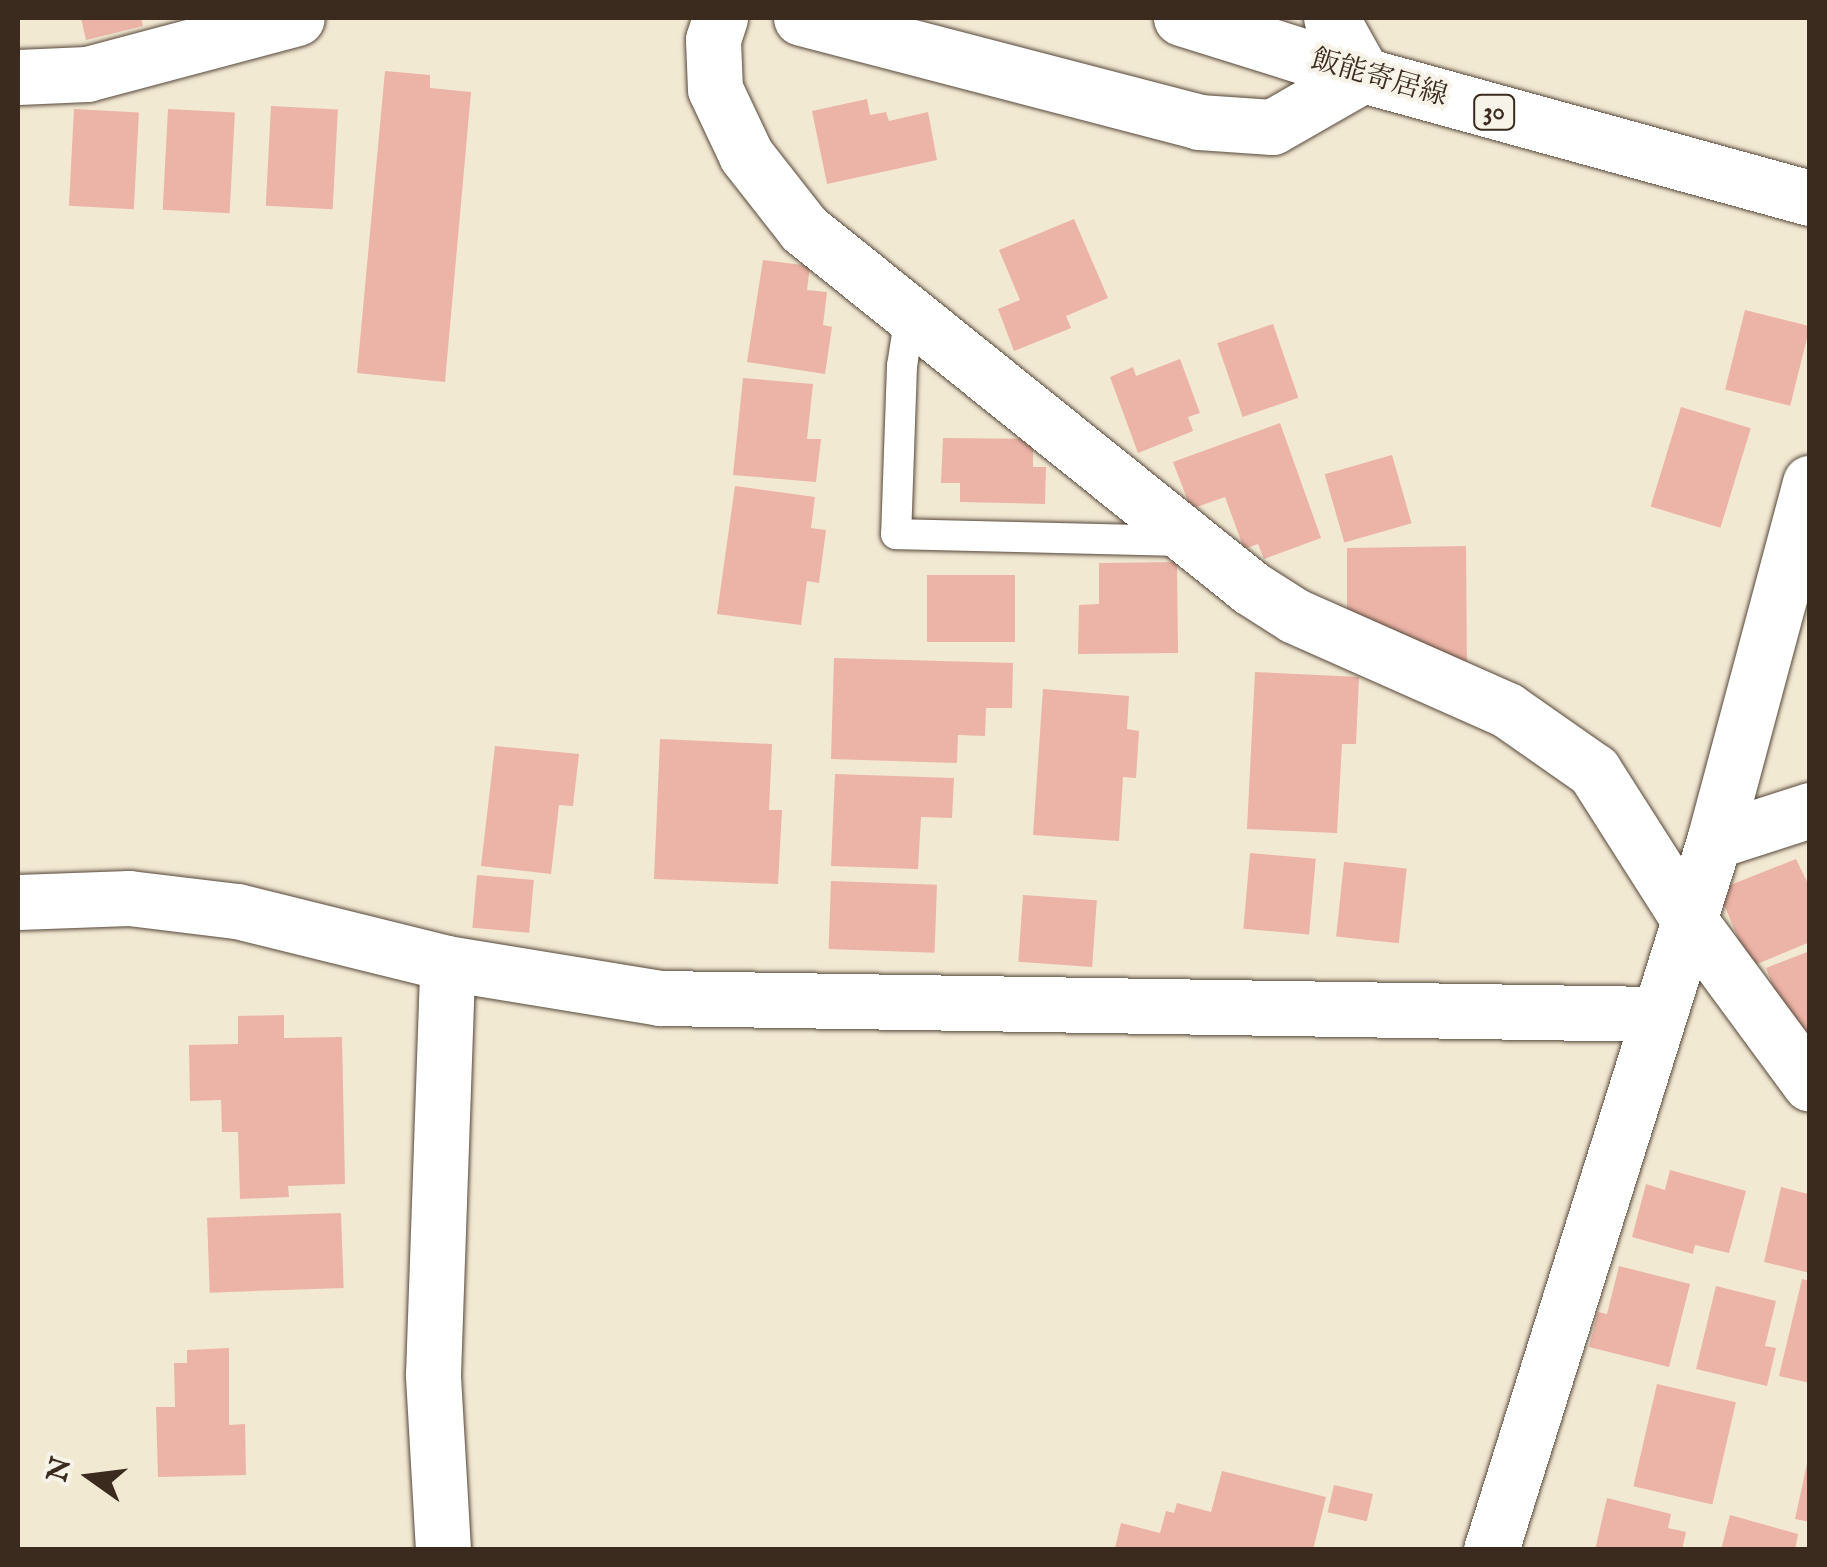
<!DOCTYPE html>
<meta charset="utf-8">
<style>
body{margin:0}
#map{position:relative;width:1827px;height:1567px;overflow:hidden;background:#f2e9d3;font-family:"IM FELL English","Noto Serif JP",serif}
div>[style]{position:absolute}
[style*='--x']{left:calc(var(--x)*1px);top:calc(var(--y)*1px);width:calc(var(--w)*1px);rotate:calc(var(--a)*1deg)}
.building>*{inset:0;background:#ecb3a7;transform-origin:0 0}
.roads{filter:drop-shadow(0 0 2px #564739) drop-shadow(0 0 2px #564739)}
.lane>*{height:30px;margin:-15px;padding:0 15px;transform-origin:15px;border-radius:15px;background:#fff}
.street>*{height:55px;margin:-27.5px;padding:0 27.5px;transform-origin:27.5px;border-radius:27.5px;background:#fff}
.secondary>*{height:55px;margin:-27.5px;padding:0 27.5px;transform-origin:27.5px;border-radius:27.5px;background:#fff}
.primary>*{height:55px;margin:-27.5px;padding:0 27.5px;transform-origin:27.5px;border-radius:27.5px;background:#fff}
span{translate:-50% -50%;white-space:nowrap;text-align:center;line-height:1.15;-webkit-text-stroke:8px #f7f3e8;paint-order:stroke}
.shield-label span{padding:2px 8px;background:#f7f3e8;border:2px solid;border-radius:8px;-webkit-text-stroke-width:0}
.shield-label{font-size:25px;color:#3b2a1e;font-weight:700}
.street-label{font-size:28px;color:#3b2a1e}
.frame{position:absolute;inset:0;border:20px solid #3b2a1e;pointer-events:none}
.north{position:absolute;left:40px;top:1427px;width:100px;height:100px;-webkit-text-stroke:8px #f7f3e8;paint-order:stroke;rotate:284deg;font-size:28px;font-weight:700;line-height:40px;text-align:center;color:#3b2a1e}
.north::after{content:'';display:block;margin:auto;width:35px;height:45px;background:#3b2a1e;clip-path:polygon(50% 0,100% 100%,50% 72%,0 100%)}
</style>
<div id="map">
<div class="building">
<i style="clip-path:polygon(81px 18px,141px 18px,143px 26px,86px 40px)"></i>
<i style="clip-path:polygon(385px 71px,430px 75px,430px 88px,471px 92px,445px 382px,357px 373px)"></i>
<i style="clip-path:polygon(867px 99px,870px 115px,886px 112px,889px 121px,928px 112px,937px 160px,827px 184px,812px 111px)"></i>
<i style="left:271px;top:106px;width:67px;height:100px;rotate:3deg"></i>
<i style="left:74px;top:109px;width:65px;height:97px;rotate:3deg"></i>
<i style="left:168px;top:109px;width:67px;height:101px;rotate:3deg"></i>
<i style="clip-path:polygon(1074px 219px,1108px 298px,1066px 316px,1071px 328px,1014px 351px,998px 309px,1020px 300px,999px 250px)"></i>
<i style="clip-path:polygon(763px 260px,810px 266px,807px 290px,827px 292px,823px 325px,832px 327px,825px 374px,747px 362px)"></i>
<i style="left:1745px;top:310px;width:67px;height:82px;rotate:14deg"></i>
<i style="left:1273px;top:324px;width:78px;height:59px;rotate:71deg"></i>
<i style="clip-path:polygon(1180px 359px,1200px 413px,1188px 417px,1193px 431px,1138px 453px,1110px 377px,1133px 367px,1136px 376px)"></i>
<i style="clip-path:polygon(743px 378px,813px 384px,807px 439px,821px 439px,816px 482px,733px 475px)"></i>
<i style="left:1681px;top:407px;width:73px;height:104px;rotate:17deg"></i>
<i style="clip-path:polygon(1280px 423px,1321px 538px,1264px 559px,1258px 544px,1244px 549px,1225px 497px,1191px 509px,1173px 462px)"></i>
<i style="clip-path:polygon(943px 438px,1033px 439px,1033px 467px,1046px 467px,1045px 504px,960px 502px,960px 483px,941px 483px)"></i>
<i style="left:1392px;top:455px;width:71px;height:70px;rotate:74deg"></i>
<i style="clip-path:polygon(735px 486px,815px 497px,811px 528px,826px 530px,819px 583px,807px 581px,801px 625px,717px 614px)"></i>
<i style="clip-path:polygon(1466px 546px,1467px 672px,1347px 628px,1347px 548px)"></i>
<i style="clip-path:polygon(1177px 562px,1178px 653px,1078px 654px,1079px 605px,1099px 604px,1099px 563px)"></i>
<i style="left:927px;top:575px;width:88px;height:67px"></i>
<i style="clip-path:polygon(834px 658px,1013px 663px,1012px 708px,986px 708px,985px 736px,958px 735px,957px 763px,831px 759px)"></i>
<i style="clip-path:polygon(1255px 672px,1359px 677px,1356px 744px,1342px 744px,1337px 833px,1247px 829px)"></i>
<i style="clip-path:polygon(1043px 689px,1129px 696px,1127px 729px,1139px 731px,1136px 778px,1123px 777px,1119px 841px,1033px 835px)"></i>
<i style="clip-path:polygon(660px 739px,772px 744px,769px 810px,782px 810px,778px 884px,654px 879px)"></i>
<i style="clip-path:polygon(495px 746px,579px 754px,573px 806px,559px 805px,551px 874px,481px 866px)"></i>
<i style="clip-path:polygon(835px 774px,954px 778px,952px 818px,921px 817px,918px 869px,831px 866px)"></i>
<i style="left:1250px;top:853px;width:66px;height:76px;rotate:5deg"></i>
<i style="clip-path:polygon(1796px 859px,1810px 888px,1810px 942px,1750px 967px,1718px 890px)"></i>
<i style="left:1344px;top:862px;width:63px;height:75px;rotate:6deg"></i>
<i style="left:477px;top:875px;width:57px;height:53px;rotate:5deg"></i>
<i style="left:831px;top:881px;width:106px;height:68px;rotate:2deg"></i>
<i style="left:1023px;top:895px;width:74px;height:67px;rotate:4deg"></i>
<i style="clip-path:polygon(1810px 951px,1810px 1032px,1793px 1039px,1766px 968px)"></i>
<i style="clip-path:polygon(284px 1015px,284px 1038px,342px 1037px,345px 1184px,288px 1186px,289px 1197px,240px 1199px,238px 1132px,222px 1132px,221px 1100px,190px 1101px,189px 1045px,238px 1044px,238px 1016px)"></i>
<i style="clip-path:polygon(1670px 1170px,1746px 1191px,1729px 1253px,1695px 1245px,1693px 1254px,1632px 1237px,1646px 1184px,1665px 1190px)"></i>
<i style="clip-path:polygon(1781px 1187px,1808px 1194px,1810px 1273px,1764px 1262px)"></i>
<i style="left:341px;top:1213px;width:75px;height:134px;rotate:88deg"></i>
<i style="clip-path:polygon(1619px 1266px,1690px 1284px,1669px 1367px,1589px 1347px,1598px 1312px,1607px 1314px)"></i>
<i style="clip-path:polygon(1802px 1279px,1810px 1281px,1810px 1383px,1779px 1376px)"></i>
<i style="clip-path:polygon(1716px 1286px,1776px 1301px,1765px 1346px,1776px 1348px,1767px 1386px,1696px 1369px)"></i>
<i style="clip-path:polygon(229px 1348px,229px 1425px,245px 1424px,246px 1475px,158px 1477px,156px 1407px,175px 1407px,174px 1363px,187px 1363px,187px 1350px)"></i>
<i style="left:1657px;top:1384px;width:81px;height:105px;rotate:13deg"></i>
<i style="clip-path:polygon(1808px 1459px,1810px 1459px,1810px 1522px,1795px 1519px)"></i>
<i style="clip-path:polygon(1222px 1471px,1326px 1497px,1313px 1550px,1115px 1548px,1121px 1523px,1160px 1533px,1166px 1511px,1174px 1513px,1177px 1503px,1211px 1512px)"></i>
<i style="left:1334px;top:1485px;width:40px;height:28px;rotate:13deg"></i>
<i style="clip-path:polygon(1607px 1498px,1671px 1514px,1668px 1528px,1686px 1532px,1682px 1550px,1595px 1550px)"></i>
<i style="clip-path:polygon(1730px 1515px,1798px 1534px,1795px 1550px,1721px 1550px)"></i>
</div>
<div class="roads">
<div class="lane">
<i style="--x:910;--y:315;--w:52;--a:98.9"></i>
<i style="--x:902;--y:366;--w:168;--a:92"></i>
<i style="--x:896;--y:534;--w:292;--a:1.4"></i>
</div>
<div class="street">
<i style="--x:720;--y:18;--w:23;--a:108"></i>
<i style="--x:713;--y:40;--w:49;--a:87.7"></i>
<i style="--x:715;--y:89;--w:73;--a:64.8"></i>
<i style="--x:746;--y:155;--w:94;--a:51.9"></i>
<i style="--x:804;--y:229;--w:573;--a:38.77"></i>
<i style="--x:1251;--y:588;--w:52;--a:32.5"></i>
<i style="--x:1295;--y:616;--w:232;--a:23.9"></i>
<i style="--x:1507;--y:710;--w:106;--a:35"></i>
<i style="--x:1594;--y:771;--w:173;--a:57.5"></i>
<i style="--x:1687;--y:917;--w:207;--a:53.6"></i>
<i style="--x:801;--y:18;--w:411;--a:14.6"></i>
<i style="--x:1199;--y:122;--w:73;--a:3.9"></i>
<i style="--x:1272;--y:127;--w:105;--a:-29.7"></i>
<i style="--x:1363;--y:75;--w:65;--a:-119.3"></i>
<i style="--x:18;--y:77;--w:69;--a:-2.5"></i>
<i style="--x:87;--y:74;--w:217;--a:-14.9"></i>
<i style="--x:1714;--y:841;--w:101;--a:-17.9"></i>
<i style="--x:18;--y:902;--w:111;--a:-2.1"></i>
<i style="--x:129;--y:898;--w:109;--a:6.9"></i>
<i style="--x:237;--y:911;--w:216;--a:13.9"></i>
<i style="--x:447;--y:963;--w:216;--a:9.3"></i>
<i style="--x:660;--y:998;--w:999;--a:0.92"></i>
<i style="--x:443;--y:1550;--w:176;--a:-93.3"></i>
<i style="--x:433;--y:1374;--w:411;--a:-88"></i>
</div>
<div class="secondary">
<i style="--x:1491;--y:1550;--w:743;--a:-72.54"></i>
<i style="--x:1714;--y:841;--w:371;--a:-75"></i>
</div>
<div class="primary">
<i style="--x:1181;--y:18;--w:191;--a:17.4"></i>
<i style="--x:1363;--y:75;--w:464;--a:15.4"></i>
</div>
</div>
<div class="shield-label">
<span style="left:1494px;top:112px">30</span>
</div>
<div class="street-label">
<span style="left:1379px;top:79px;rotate:16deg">飯能寄居線</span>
</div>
<div class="frame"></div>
<div class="north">N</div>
</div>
